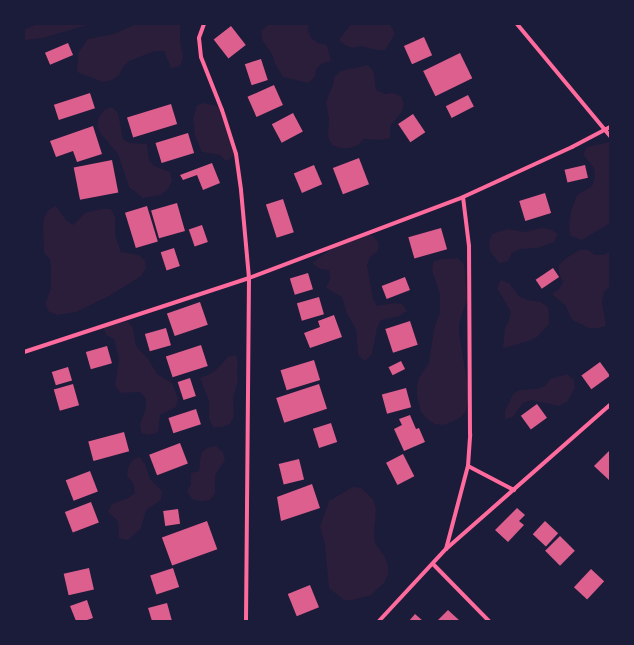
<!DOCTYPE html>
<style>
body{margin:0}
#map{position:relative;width:634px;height:645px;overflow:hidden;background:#1b1b3a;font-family:Cabin,sans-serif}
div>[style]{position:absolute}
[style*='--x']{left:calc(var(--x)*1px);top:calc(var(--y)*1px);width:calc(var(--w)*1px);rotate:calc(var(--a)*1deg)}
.green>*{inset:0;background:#2a1e3b}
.building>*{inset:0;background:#dd5f8e;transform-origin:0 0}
.minor>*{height:4px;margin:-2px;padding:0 2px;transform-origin:2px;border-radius:2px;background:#ff6b9d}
span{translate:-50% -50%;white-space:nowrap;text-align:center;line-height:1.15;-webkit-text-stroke:3.5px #1b1b3a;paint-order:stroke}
.frame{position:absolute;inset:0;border:25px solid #1b1b3a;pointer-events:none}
</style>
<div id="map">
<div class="green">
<i style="clip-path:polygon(37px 24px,90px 24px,43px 38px,25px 40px,24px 30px)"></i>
<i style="clip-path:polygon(137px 24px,180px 24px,180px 40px,183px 58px,180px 66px,171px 68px,164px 51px,155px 51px,129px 61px,123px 67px,119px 75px,112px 80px,103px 82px,77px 72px,78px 53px,88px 39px,113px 34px)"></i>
<i style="clip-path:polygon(269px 24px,309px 24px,308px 30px,311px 38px,318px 43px,327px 45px,331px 61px,323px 63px,316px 69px,315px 77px,308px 83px,283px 77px,274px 62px,272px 54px,262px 40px,261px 31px)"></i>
<i style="clip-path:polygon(351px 24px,390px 24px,395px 34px,385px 50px,377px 50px,361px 46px,353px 48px,345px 45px,339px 40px)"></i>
<i style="clip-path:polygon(368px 65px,374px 72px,376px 90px,384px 94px,392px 93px,401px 96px,404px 104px,401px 113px,390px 126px,390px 138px,382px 140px,364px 139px,358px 145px,349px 148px,340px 148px,332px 145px,328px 137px,329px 119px,326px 102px,333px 85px,334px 77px,341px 71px)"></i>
<i style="clip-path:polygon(204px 103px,221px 107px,227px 114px,235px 147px,234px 156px,226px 161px,220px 155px,202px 152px,195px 136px,193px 119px,197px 105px)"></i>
<i style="clip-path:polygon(112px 107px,118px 113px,123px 139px,129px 143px,147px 144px,149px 160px,154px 166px,170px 172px,172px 181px,168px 189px,161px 195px,143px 198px,129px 187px,118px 154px,101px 134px,97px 126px,99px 117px,104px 110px)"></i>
<i style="clip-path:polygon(610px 142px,610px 223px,582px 240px,571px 236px,569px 228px,571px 211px,577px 195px,592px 186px,595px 177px,594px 168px,583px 154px,587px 147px)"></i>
<i style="clip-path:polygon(56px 206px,66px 220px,73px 225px,85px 213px,102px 209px,111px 209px,115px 217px,115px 235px,121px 252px,138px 255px,145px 260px,146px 268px,141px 276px,109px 296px,76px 312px,58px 315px,49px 312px,45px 304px,51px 288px,51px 269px,50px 259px,44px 253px,43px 226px,44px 218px,48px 210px)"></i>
<i style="clip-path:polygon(541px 228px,550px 229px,558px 234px,554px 242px,538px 248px,520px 249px,512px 253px,508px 261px,499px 263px,490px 251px,489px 242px,492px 234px,508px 229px,525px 232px)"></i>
<i style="clip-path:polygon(365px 234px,373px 236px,378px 242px,378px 251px,370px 257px,367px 265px,373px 299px,377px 306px,394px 303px,402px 304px,407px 311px,399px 316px,381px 320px,377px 328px,372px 354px,365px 361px,358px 355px,356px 329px,347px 314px,342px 297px,326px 288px,330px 279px,329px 270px,320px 269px,312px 263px,348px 237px)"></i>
<i style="clip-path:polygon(579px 250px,588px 250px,595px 255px,603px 255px,610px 252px,610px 286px,604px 292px,602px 301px,606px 326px,598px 328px,589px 328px,572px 320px,565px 305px,552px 294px,559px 289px,563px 282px,559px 274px,559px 265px,565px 259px)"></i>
<i style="clip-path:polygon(458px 258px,464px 264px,467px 299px,459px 324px,459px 333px,469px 393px,466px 411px,460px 418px,444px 425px,435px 424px,427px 419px,421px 412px,417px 395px,417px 386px,419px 378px,429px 363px,434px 329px,440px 312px,440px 294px,432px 271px,433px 262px,441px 259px)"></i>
<i style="clip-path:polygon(501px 280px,509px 283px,519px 296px,527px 300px,541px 302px,548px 307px,549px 315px,549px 324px,537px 337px,529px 341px,503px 348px,505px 328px,509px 320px,511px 312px,497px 288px)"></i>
<i style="clip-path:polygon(120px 321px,128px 322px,133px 328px,136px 346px,148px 359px,157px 374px,172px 383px,178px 399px,176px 407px,160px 415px,158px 432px,149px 435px,141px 433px,140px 424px,146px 408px,146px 399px,140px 392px,121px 393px,115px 386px,119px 359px,114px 339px,106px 335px,103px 327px)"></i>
<i style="clip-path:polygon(236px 355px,238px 363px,237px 372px,238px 381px,233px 398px,234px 416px,230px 424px,222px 427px,213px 427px,209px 419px,209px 401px,200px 378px,208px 375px,215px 371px,228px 357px)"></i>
<i style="clip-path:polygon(567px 374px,574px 380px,575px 388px,567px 402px,558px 406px,532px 400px,523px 403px,513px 417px,505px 419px,505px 411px,513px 394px,520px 390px,537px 389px,545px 386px,550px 379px)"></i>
<i style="clip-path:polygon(216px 446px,223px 452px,225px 460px,215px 475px,215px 493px,210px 500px,201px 501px,192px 499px,187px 491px,191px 484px,191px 473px,199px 471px,201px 453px,207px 448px)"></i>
<i style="clip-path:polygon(140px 457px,145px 464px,150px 479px,162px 491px,161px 500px,146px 510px,141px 528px,135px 534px,128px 540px,119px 538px,118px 521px,108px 512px,112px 504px,128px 498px,135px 493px,133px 483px,127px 476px,128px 468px,132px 460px)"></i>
<i style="clip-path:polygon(353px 487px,361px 488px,373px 499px,376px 508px,374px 534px,375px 543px,385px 557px,388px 566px,388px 575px,384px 583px,371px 595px,353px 600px,344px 600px,329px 588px,325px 544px,320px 527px,329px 501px)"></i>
</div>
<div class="building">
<i style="left:231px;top:26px;width:24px;height:22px;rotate:52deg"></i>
<i style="left:424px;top:37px;width:20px;height:22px;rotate:66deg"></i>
<i style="left:68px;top:43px;width:13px;height:25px;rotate:67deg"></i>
<i style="left:460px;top:53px;width:28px;height:41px;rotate:64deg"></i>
<i style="left:261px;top:59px;width:22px;height:17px;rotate:72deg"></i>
<i style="left:274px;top:85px;width:22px;height:29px;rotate:66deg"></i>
<i style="left:90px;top:93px;width:16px;height:38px;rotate:72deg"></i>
<i style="left:468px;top:95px;width:13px;height:25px;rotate:63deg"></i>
<i style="left:171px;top:104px;width:21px;height:46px;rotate:73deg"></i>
<i style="left:293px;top:113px;width:21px;height:24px;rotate:62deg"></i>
<i style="left:413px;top:114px;width:22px;height:18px;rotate:56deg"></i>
<i style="clip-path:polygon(93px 126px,102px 154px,77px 162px,73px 151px,56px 157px,50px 141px)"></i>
<i style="left:188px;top:133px;width:21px;height:34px;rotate:73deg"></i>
<i style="left:359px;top:158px;width:28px;height:28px;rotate:69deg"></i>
<i style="left:112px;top:160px;width:33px;height:39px;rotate:79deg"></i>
<i style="clip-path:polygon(212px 163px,220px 183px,203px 190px,197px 175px,183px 180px,180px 175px)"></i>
<i style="left:314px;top:165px;width:21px;height:22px;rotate:67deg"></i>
<i style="left:585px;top:165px;width:13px;height:21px;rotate:77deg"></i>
<i style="left:545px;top:193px;width:21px;height:27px;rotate:73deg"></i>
<i style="left:283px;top:199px;width:35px;height:18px;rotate:72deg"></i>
<i style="left:177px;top:203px;width:29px;height:27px;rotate:74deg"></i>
<i style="left:147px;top:206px;width:37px;height:23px;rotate:73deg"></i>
<i style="left:202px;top:225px;width:18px;height:14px;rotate:71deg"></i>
<i style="left:441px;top:228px;width:22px;height:34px;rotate:74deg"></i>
<i style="left:174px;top:248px;width:19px;height:14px;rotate:72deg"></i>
<i style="left:553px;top:268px;width:11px;height:21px;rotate:56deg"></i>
<i style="left:308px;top:273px;width:17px;height:19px;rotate:73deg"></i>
<i style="left:405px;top:277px;width:14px;height:25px;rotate:69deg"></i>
<i style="left:319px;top:297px;width:18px;height:23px;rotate:74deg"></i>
<i style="left:200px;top:302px;width:24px;height:35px;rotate:71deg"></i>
<i style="clip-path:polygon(334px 315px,342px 337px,310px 348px,304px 333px,320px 327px,318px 321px)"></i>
<i style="left:410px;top:321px;width:25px;height:26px;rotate:72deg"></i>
<i style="left:166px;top:328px;width:18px;height:22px;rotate:74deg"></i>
<i style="left:201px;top:345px;width:22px;height:37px;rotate:72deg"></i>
<i style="left:107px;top:346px;width:18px;height:22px;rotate:74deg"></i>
<i style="left:314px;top:360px;width:21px;height:35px;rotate:73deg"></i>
<i style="left:401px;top:361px;width:9px;height:14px;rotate:63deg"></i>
<i style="left:600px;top:362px;width:17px;height:23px;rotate:54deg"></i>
<i style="left:68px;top:367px;width:14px;height:17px;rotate:73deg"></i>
<i style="left:190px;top:378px;width:19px;height:13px;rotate:72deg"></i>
<i style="left:73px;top:384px;width:22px;height:20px;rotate:74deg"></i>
<i style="left:319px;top:384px;width:26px;height:45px;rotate:72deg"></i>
<i style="left:406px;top:388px;width:20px;height:25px;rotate:75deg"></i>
<i style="left:537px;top:404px;width:17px;height:20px;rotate:54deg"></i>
<i style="left:196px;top:409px;width:16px;height:29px;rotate:72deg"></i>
<i style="clip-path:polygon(410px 415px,416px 429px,419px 428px,425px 442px,404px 451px,394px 429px,402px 425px,399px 419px)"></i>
<i style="left:331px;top:423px;width:20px;height:19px;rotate:72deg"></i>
<i style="left:124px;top:432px;width:20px;height:37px;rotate:75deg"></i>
<i style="left:180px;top:443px;width:22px;height:33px;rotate:69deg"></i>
<i style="clip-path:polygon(610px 450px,610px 481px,594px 466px)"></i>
<i style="left:403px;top:454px;width:25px;height:19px;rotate:63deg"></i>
<i style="left:299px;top:459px;width:21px;height:21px;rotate:76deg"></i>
<i style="left:90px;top:471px;width:22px;height:26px;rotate:69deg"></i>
<i style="clip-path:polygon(312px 484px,320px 508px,281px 521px,277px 497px)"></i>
<i style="left:91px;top:502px;width:22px;height:28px;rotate:69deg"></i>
<i style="clip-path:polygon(517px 508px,525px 515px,519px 521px,524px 525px,508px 542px,495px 530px)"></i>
<i style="left:178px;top:509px;width:15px;height:15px;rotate:82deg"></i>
<i style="left:207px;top:521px;width:30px;height:48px;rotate:70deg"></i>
<i style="left:545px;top:521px;width:18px;height:18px;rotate:43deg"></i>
<i style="left:560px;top:536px;width:21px;height:21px;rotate:45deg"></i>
<i style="left:89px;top:568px;width:22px;height:26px;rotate:77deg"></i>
<i style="left:173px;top:568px;width:20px;height:24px;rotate:72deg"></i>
<i style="left:591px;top:569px;width:18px;height:25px;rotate:43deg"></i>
<i style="left:310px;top:585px;width:24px;height:24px;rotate:68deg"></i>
<i style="clip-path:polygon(87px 600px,93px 618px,84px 621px,76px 621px,70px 606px)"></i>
<i style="clip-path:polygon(167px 603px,172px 621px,152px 621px,148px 608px)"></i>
<i style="clip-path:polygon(448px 610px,460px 621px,437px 621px)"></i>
<i style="clip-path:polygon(415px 614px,423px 621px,409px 621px)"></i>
</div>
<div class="minor">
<i style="--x:204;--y:24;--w:15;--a:110"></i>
<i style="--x:199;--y:38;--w:19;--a:84"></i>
<i style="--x:201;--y:57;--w:57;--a:68.4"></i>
<i style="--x:222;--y:110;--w:46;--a:72.3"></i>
<i style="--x:236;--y:154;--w:36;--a:82"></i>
<i style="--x:241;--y:190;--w:88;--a:84.8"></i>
<i style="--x:249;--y:278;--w:343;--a:90.5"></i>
<i style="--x:517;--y:24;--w:146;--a:50.3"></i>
<i style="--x:24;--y:352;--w:237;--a:-18.2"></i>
<i style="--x:249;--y:278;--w:229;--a:-20.7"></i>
<i style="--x:463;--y:197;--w:120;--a:-24.6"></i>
<i style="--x:572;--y:147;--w:43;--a:-27.8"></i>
<i style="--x:468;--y:466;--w:52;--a:27.6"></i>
<i style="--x:446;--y:549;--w:86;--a:-75.2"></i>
<i style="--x:468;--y:466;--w:32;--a:-86"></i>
<i style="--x:470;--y:434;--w:188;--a:-90.3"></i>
<i style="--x:469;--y:246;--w:49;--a:-97"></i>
<i style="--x:433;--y:564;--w:80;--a:45.5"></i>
<i style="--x:379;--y:621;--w:98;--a:-47.1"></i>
<i style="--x:446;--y:549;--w:218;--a:-41.3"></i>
</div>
<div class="frame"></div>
</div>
